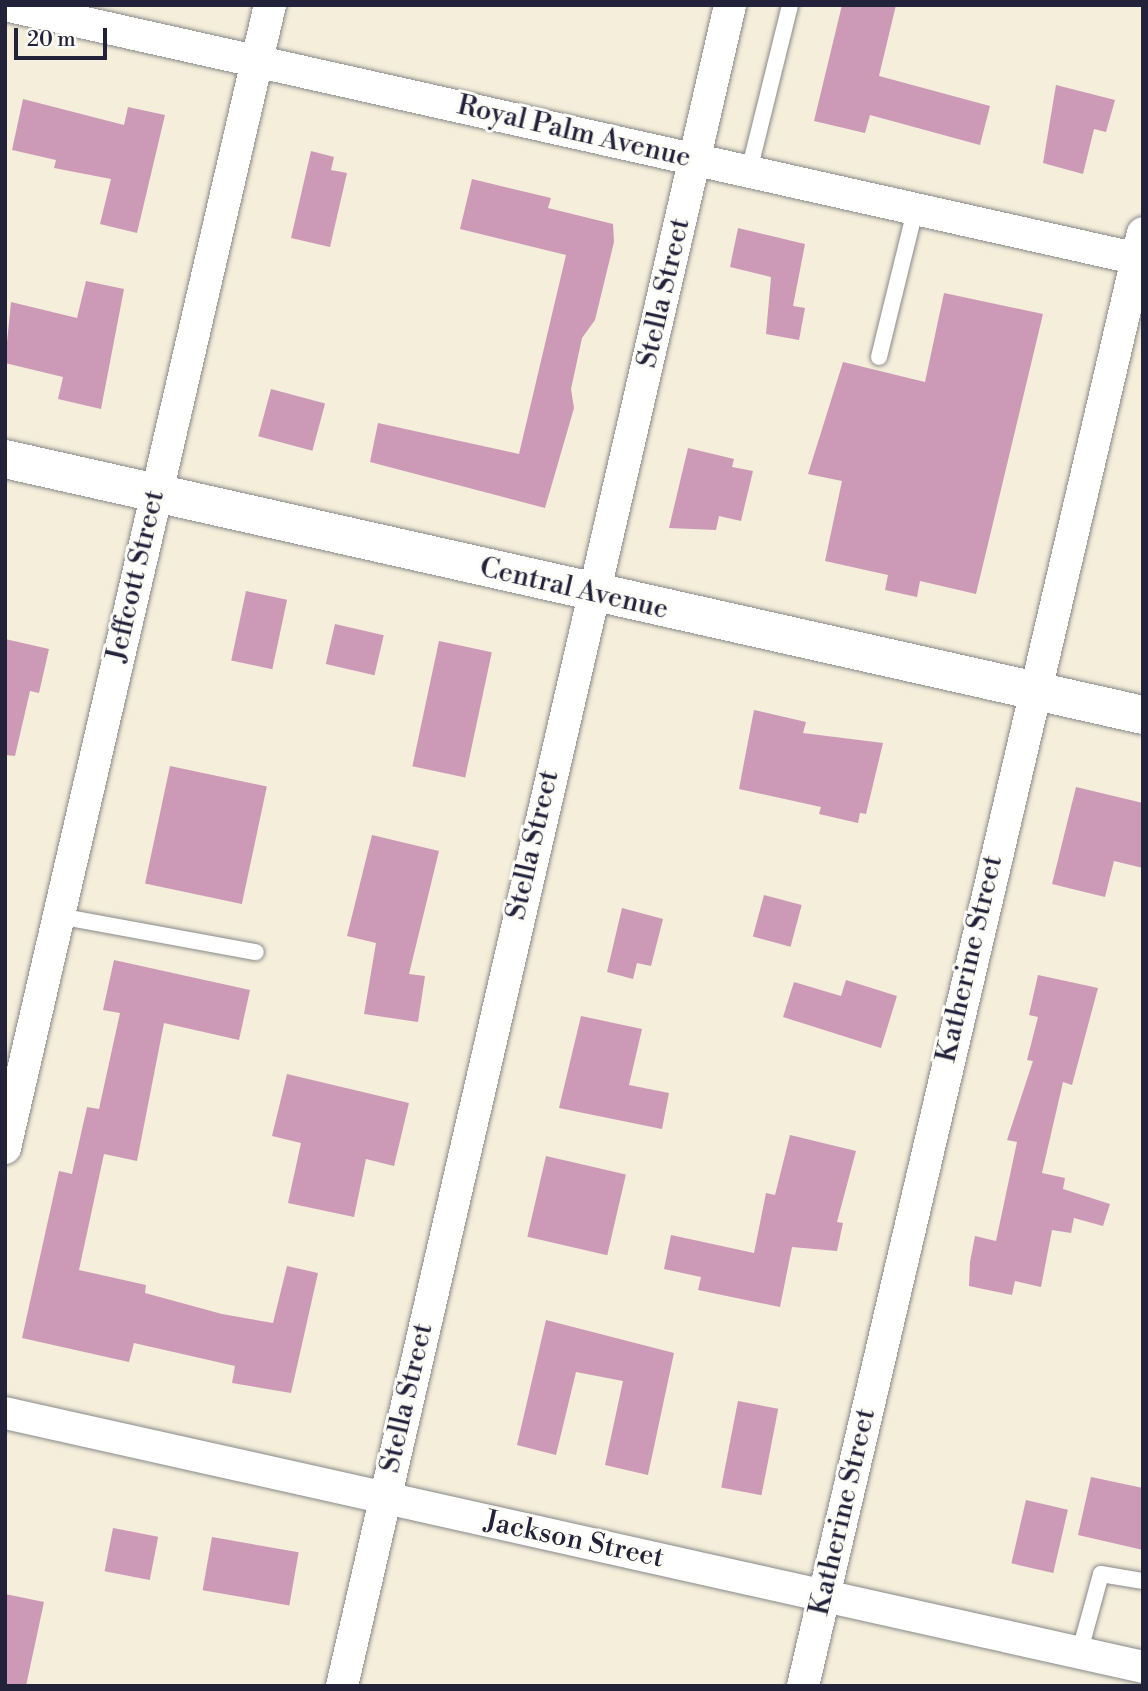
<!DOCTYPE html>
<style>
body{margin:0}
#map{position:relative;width:1148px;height:1691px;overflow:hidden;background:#f4eeda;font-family:"Libre Bodoni",serif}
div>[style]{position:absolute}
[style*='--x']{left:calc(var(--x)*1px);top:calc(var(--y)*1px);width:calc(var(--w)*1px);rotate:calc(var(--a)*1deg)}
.building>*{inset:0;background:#cc9ab7;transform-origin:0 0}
.roads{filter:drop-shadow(0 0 2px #8b888a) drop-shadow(0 0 2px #8b888a)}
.service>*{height:16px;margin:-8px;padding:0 8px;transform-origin:8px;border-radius:8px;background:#fff}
.minor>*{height:32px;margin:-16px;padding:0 16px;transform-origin:16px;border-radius:16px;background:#fff}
.tertiary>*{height:38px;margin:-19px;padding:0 19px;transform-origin:19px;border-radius:19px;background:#fff}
span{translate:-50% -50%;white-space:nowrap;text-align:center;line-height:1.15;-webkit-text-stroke:6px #fdfcf7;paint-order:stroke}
.street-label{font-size:28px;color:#22223b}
.frame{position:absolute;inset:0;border:7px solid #22223b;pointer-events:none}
.scale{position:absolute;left:14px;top:28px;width:93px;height:32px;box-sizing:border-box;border:4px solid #22223b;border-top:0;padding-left:9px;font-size:21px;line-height:24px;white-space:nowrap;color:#22223b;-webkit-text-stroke:5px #fdfcf7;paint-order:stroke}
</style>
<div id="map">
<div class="building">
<i style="clip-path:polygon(842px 5px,896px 5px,879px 76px,990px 106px,980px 145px,870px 115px,865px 133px,814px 121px)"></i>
<i style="clip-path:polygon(1056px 85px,1115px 100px,1106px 132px,1094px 129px,1083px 174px,1043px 163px)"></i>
<i style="clip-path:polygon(23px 99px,124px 125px,128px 107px,165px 115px,137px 233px,100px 224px,111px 179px,54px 168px,56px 160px,12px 150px)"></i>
<i style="clip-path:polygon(311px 151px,334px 157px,331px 170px,347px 173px,330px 247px,291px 238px)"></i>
<i style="clip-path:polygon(472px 179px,551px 198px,548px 208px,613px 224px,614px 242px,595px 320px,582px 338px,571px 389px,574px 408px,545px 508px,370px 462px,378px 423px,519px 454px,566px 255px,460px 229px)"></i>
<i style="clip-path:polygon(738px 228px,805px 244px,793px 306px,805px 308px,799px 340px,766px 334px,771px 277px,730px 267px)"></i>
<i style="clip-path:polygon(86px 281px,124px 289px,101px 409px,58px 399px,63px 377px,5px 363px,11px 302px,77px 318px)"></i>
<i style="clip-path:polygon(944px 293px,1043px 314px,976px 594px,920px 581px,917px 597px,885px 590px,888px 575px,825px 561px,842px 481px,808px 474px,843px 362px,925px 382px)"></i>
<i style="left:271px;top:389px;width:56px;height:49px;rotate:15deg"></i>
<i style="clip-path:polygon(688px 448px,734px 459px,732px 467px,753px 471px,741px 521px,719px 516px,716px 530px,669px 528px)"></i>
<i style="left:246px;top:591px;width:42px;height:71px;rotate:12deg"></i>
<i style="left:335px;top:624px;width:50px;height:41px;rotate:13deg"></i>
<i style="clip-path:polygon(5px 639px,49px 649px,39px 693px,30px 691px,15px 756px,5px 755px)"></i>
<i style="left:439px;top:641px;width:54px;height:128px;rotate:12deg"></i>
<i style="clip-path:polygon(754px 710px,806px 722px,803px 733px,883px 743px,866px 814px,860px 813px,858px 823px,819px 814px,821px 807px,739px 789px)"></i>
<i style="left:170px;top:766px;width:99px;height:120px;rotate:12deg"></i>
<i style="clip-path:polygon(1076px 787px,1143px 803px,1143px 868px,1114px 861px,1105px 897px,1052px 884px)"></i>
<i style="clip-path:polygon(372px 835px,439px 851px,409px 974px,425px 976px,418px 1022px,364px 1014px,376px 943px,347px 936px)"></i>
<i style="left:764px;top:895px;width:39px;height:43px;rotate:15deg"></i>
<i style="clip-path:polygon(622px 908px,663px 919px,651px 966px,637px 963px,633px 979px,607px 972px)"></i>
<i style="clip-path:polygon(114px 960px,250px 990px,239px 1040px,164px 1023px,137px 1161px,104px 1154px,79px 1270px,146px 1285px,145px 1293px,222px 1314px,273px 1323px,287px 1266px,318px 1273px,291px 1393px,232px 1383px,235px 1366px,134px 1343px,129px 1362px,22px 1338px,59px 1171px,72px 1174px,87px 1107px,99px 1109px,120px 1013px,103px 1010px)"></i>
<i style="clip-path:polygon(1038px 975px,1098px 988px,1072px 1085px,1063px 1082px,1042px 1173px,1065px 1178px,1063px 1189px,1110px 1204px,1103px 1226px,1074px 1218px,1071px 1233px,1052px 1230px,1041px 1287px,1015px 1281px,1012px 1295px,969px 1286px,970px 1262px,975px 1236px,996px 1241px,1017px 1142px,1007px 1140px,1033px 1061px,1027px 1060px,1038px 1017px,1029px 1015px)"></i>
<i style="clip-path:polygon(846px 980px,897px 996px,881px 1048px,783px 1017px,794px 982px,841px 996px)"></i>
<i style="clip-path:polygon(581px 1016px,642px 1029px,629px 1085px,669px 1093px,662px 1129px,559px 1108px)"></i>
<i style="clip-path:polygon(287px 1074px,409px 1103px,394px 1166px,366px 1159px,354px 1217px,288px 1203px,301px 1143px,272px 1136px)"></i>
<i style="clip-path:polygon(790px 1135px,856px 1151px,837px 1222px,843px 1223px,837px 1251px,792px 1247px,780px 1307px,698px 1290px,701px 1277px,664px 1269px,671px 1235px,754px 1253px,766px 1193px,775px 1195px)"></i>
<i style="left:546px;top:1156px;width:82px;height:83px;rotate:13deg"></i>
<i style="clip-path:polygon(546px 1320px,674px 1353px,648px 1475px,605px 1465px,623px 1381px,576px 1372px,556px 1455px,517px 1445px)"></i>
<i style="left:738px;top:1401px;width:41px;height:88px;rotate:11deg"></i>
<i style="clip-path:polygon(1091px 1477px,1143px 1488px,1143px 1550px,1078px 1535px)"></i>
<i style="left:1026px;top:1500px;width:43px;height:65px;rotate:13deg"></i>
<i style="left:113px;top:1528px;width:46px;height:44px;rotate:11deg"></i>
<i style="left:212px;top:1537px;width:88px;height:54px;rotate:10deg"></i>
<i style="clip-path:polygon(5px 1594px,44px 1602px,26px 1686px,5px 1686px)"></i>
</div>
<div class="roads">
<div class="service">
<i style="--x:749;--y:171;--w:171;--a:-76.1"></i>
<i style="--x:879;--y:357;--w:151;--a:-76.2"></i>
<i style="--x:59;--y:916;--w:200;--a:10.4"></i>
<i style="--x:1079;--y:1654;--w:83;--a:-74.6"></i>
<i style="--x:1101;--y:1574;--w:43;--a:9.5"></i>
</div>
<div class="minor">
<i style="--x:5;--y:5;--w:1166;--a:12.63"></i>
<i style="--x:5;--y:1148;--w:1173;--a:-76.95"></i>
<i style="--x:5;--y:1413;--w:1166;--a:12.58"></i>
<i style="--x:342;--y:1686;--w:1725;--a:-77"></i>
<i style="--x:803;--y:1686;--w:1492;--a:-76.83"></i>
</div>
<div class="tertiary">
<i style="--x:5;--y:459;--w:1166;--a:12.68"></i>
</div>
</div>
<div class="street-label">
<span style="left:574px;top:132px;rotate:13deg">Royal Palm Avenue</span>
<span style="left:664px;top:293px;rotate:-77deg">Stella Street</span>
<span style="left:136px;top:576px;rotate:-77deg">Jeffcott Street</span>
<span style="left:574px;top:589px;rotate:13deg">Central Avenue</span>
<span style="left:533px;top:845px;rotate:-77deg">Stella Street</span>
<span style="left:970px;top:959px;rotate:-77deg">Katherine Street</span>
<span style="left:407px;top:1398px;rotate:-77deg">Stella Street</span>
<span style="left:843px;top:1512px;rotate:-77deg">Katherine Street</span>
<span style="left:574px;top:1540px;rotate:12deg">Jackson Street</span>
</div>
<div class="frame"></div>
<div class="scale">20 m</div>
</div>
